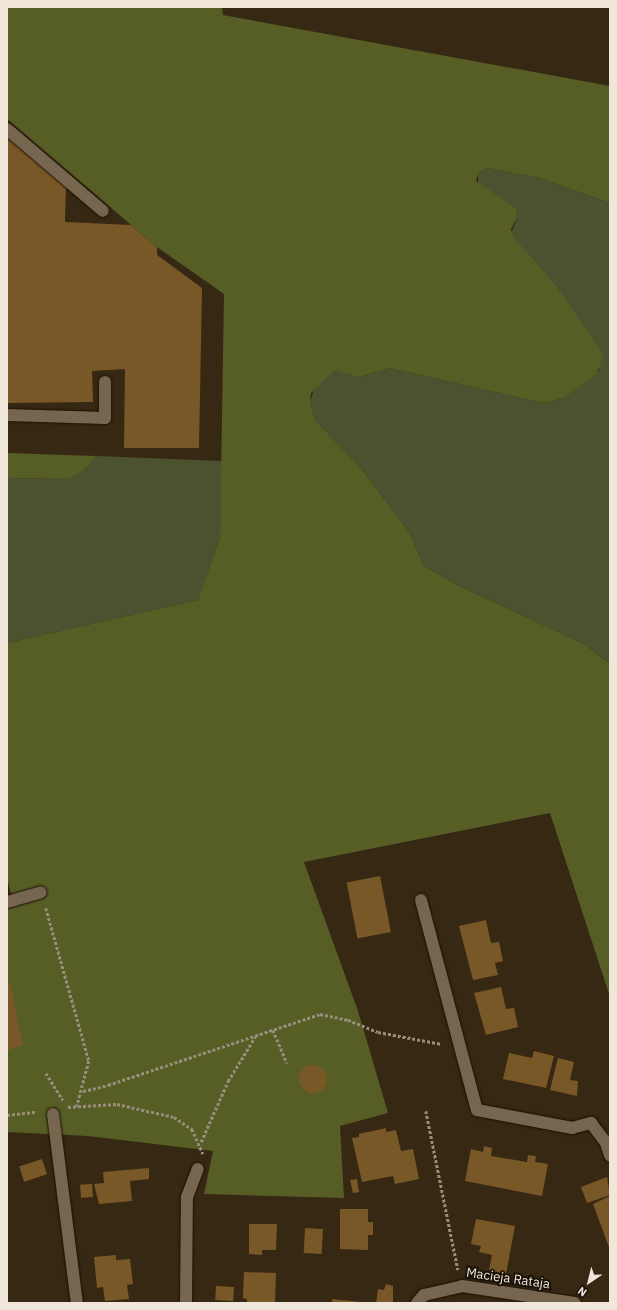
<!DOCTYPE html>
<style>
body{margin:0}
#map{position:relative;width:617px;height:1310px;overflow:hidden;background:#372813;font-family:"IBM Plex Sans",sans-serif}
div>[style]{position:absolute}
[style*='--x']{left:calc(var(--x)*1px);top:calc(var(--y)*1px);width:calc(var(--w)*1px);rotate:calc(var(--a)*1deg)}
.green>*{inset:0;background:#4c5130}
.forest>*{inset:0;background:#565d25}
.building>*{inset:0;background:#795827;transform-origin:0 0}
.round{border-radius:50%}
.path>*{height:2.5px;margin-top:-1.25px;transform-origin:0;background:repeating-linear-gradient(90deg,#998d7c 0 3px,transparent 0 5px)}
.roads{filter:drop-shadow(0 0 1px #1e1000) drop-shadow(0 0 1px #1e1000)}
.minor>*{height:12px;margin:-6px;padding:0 6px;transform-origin:6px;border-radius:6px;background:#76654f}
span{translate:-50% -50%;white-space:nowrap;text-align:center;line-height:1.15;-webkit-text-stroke:4px #191209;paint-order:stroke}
.street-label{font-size:13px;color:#f0e6d9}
.frame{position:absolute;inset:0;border:8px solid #f0e6d9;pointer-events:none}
.north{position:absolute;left:569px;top:1262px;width:40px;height:40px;-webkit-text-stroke:3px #191209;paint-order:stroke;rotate:215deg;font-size:11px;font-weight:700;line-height:16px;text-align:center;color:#f0e6d9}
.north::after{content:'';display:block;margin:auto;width:14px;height:18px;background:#f0e6d9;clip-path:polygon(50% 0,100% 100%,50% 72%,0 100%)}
</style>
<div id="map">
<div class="green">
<i style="clip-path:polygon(487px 168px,540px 178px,610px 203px,610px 664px,584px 644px,457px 585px,424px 566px,409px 532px,359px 466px,315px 420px,310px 402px,315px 386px,335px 369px,359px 377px,390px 368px,543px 403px,564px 398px,599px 370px,554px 283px,524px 253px,511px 234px,518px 216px,516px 208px,478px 186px,478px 173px)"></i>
<i style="clip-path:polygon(96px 456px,223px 461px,220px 537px,198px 600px,7px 643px,7px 478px,69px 479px,83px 470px)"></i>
</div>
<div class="forest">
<i style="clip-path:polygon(7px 7px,222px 7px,223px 15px,610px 86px,610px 203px,540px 178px,487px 168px,478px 173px,476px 181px,516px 208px,518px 216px,511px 229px,514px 238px,554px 283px,604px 355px,596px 374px,564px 398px,543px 403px,390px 368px,359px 377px,335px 370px,311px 393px,310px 402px,315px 420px,359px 466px,409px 532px,424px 566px,457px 585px,584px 644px,610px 664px,610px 997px,550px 813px,304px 862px,358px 1011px,388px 1113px,340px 1126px,344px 1198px,204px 1194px,213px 1151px,88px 1136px,7px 1132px,7px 907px,14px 904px,7px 879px,7px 643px,198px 600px,220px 537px,224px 294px,157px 247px,7px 119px)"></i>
<i style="clip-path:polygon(7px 453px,96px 456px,84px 470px,69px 479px,7px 478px)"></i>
</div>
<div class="building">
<i style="clip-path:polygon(7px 136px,66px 185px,65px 222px,131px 225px,157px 247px,157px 255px,202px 288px,199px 448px,124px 448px,125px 369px,92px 371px,93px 402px,7px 403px)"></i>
<i style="left:380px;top:876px;width:57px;height:34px;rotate:79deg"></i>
<i style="clip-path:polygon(486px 920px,491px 943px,499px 942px,503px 961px,495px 963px,498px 975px,473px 980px,459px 926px)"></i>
<i style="clip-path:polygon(7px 982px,10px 982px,23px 1045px,7px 1051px)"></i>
<i style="clip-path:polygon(501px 987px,506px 1009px,514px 1008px,518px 1027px,486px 1035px,474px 993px)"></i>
<i style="clip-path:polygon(534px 1051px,554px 1056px,546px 1088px,503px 1079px,509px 1053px,532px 1058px)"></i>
<i style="clip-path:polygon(558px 1058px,574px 1062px,570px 1080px,578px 1081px,577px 1096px,550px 1090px)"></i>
<i class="round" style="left:299px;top:1065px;width:28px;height:28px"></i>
<i style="clip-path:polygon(386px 1128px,386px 1132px,396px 1130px,401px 1151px,413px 1149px,419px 1179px,395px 1184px,393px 1176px,362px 1182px,352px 1138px,359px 1137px,359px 1134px)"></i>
<i style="clip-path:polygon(484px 1146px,492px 1148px,491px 1156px,527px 1162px,528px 1155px,536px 1156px,535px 1162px,548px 1164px,542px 1196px,465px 1181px,471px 1149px,483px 1152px)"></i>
<i style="left:42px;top:1159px;width:16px;height:24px;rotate:72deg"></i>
<i style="clip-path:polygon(149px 1168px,149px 1179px,130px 1181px,132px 1201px,99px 1204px,94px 1184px,104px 1183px,103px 1172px)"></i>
<i style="clip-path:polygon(607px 1177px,610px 1195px,587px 1203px,581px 1187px)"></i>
<i style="clip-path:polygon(357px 1179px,359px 1192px,353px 1193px,350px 1180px)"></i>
<i style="left:92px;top:1184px;width:13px;height:12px;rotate:86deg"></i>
<i style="clip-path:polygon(610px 1196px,610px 1250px,593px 1204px)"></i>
<i style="clip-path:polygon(340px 1209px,368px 1209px,368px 1222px,373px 1222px,373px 1235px,368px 1235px,368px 1250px,340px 1249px)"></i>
<i style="clip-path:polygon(476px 1219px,515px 1226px,506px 1274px,489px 1270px,492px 1255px,479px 1252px,481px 1246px,471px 1244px)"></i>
<i style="clip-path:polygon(249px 1224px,277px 1224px,276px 1250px,262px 1250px,262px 1255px,249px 1254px)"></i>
<i style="left:305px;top:1228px;width:18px;height:25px;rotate:3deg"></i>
<i style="clip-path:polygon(116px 1255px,116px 1260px,130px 1259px,133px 1284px,127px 1285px,129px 1299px,105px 1301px,103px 1287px,97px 1288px,94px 1257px)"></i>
<i style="clip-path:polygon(244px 1272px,276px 1273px,275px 1303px,247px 1303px,247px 1299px,243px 1298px)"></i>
<i style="clip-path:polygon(386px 1284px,393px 1286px,393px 1303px,376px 1303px,378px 1289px,384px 1290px)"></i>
<i style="left:216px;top:1286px;width:18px;height:14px;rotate:3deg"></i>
<i style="clip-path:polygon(332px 1299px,361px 1302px,361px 1303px,332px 1303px)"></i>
</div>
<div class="path">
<i style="--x:46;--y:908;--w:159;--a:74.3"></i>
<i style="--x:89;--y:1061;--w:47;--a:104.9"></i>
<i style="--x:273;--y:1030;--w:36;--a:67"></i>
<i style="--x:46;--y:1073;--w:32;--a:58"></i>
<i style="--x:83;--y:1091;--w:26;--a:-13"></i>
<i style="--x:108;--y:1085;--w:224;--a:-18.5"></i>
<i style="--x:320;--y:1014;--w:29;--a:12"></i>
<i style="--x:348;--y:1020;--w:32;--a:22"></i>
<i style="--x:378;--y:1032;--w:65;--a:10.6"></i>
<i style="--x:68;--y:1107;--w:49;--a:-3.5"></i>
<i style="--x:117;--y:1104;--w:58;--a:12.8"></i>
<i style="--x:174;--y:1117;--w:22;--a:34"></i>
<i style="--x:192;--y:1129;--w:27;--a:66"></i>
<i style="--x:426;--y:1111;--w:162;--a:78.6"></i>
<i style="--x:7;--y:1115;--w:30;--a:-6"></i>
<i style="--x:201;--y:1142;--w:67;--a:-66.1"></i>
<i style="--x:228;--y:1081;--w:52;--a:-58.5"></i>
</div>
<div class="roads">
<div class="minor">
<i style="--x:7;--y:129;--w:126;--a:40.5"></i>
<i style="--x:7;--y:415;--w:98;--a:1.8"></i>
<i style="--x:105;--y:418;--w:36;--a:-90"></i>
<i style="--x:421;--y:900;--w:217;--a:75.1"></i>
<i style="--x:477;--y:1110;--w:97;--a:10.7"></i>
<i style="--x:572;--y:1128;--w:20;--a:-15"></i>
<i style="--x:591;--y:1123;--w:25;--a:53"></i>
<i style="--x:606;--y:1143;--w:13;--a:72"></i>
<i style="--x:7;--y:902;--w:35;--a:-16"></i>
<i style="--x:53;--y:1114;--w:191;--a:82.8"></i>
<i style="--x:186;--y:1303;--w:106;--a:-89.5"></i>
<i style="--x:187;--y:1197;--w:30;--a:-69"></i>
<i style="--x:417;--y:1303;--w:11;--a:-49"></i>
<i style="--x:424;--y:1295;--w:39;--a:-13"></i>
<i style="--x:462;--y:1286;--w:114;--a:8.6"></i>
</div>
</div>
<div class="street-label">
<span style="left:508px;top:1279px;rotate:8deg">Macieja Rataja</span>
</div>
<div class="frame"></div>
<div class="north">N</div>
</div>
